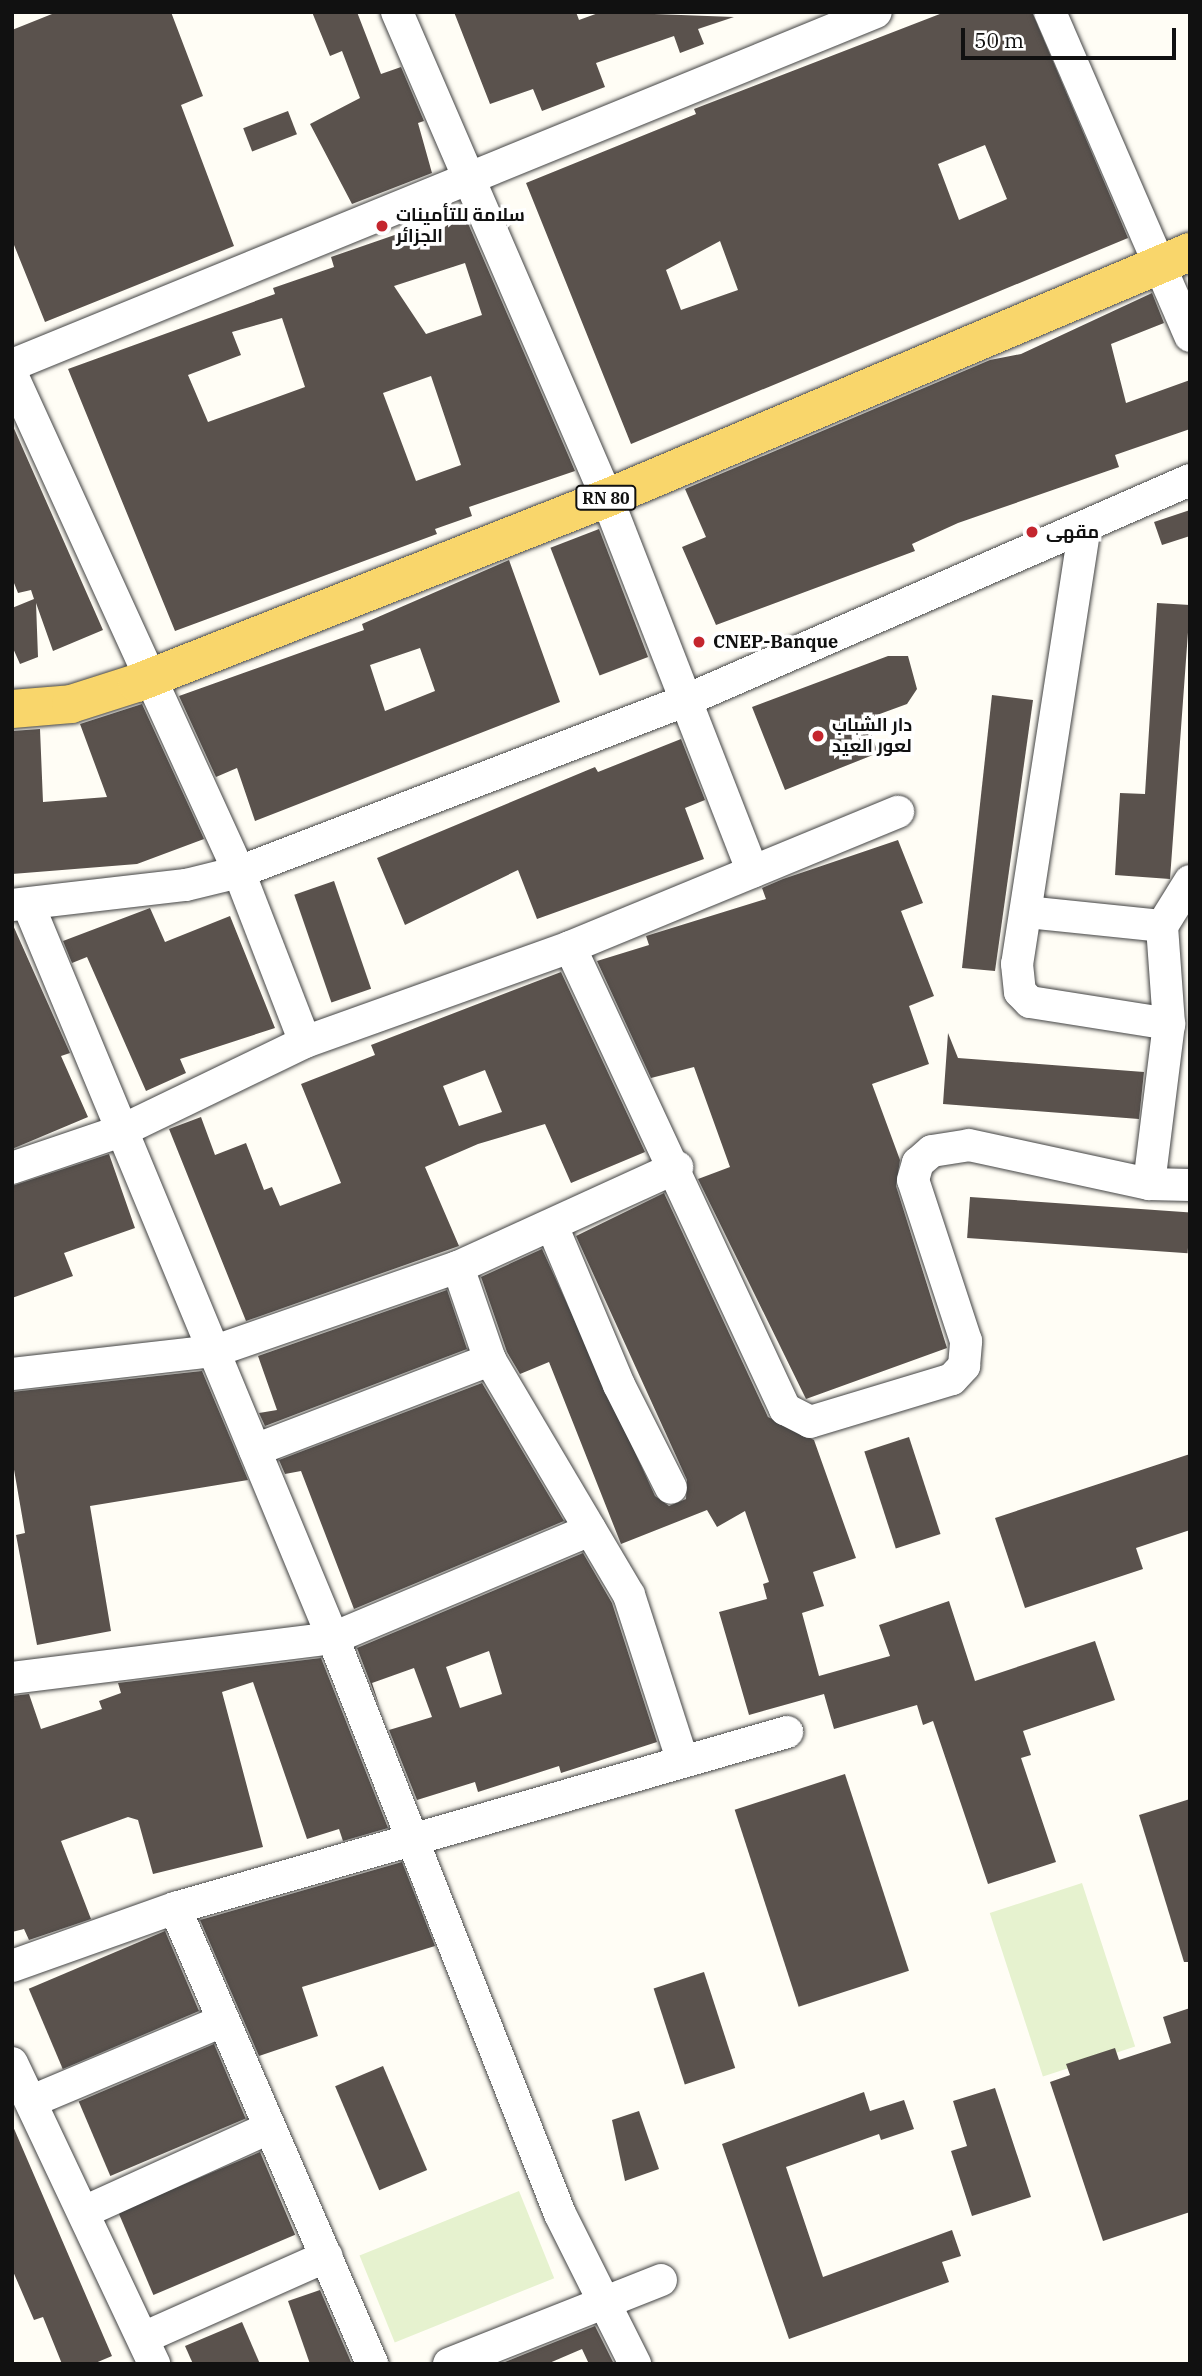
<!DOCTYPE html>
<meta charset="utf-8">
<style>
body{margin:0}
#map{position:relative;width:1202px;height:2376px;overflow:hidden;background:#fffdf5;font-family:"IBM Plex Serif",Cairo,serif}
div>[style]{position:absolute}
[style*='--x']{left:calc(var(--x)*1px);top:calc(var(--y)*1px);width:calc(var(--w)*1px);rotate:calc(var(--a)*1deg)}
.pitch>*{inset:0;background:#e6f2cf;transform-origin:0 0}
.building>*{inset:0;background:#5a524d;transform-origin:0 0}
.roads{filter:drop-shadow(0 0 2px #444) drop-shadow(0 0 2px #444)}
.minor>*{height:32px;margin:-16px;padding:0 16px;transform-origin:16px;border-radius:16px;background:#fff}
.major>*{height:38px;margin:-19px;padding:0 19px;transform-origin:19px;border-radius:19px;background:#f9d66b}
.dots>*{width:19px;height:19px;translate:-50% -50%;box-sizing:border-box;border:4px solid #fff;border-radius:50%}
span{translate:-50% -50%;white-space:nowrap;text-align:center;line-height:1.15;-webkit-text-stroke:7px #fff;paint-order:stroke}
.shield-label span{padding:2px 5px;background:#fff;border:2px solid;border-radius:5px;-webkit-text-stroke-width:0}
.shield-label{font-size:16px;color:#111;font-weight:700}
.poi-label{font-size:18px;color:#111;font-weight:700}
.left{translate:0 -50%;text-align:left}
.frame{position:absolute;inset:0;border:14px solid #111;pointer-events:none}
.scale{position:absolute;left:961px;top:28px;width:215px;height:32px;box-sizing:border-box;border:4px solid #111;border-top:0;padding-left:9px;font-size:21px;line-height:24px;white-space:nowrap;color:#111;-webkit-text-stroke:5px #fff;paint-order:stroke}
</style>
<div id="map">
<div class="pitch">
<i style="left:1082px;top:1883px;width:172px;height:97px;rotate:72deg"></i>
<i style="left:519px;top:2191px;width:94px;height:172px;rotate:68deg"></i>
</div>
<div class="building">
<i style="clip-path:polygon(57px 12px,171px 12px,203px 96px,181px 105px,234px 246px,45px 322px,12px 240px,12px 30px)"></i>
<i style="clip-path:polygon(312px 12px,357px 12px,381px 74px,401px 67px,424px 121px,418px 123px,432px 173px,352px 204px,310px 124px,360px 98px,342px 51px,330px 56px)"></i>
<i style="clip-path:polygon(454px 12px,576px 12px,579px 20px,601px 12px,734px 17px,698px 29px,704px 44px,680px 53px,674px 36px,596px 63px,605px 87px,542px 111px,533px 89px,490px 104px)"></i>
<i style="clip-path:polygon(evenodd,945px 12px,1032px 12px,1128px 238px,631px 444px,526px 183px,696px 114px,694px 109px,945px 12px,985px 145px,1007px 199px,959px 220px,938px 164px,985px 145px,945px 12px,720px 241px,738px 290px,681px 310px,666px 270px,720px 241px)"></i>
<i style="left:288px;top:111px;width:25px;height:48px;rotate:69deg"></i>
<i style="clip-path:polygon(evenodd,464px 214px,575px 471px,469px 507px,472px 516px,435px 529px,437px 534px,175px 631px,68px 369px,275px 294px,273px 288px,334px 267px,331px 257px,412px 229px,421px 243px,464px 214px,465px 263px,482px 315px,426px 334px,394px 286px,465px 263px,464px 214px,282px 318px,305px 387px,208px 422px,188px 375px,241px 355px,232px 332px,282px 318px,464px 214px,431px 376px,461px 465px,416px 481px,383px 393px,431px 376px)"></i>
<i style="clip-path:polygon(1152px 293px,1164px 323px,1111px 344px,1126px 403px,1190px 380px,1190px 429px,1115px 455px,1119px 467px,958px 523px,912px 544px,915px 551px,716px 625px,682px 547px,706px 537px,685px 489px,990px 360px,1021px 354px)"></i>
<i style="clip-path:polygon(12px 424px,103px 630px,53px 651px,36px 603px,38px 657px,20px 664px,12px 646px,12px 608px,34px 599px,31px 590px,18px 593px,12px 578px)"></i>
<i style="clip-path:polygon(1190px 510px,1190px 536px,1162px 545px,1154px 522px)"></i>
<i style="left:599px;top:529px;width:137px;height:52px;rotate:69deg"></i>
<i style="clip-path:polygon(evenodd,509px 560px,560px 702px,255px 821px,237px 768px,216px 777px,179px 696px,364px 630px,362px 624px,509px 560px,420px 648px,435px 691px,385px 711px,370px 665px,420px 648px)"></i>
<i style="clip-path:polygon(1157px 603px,1190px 605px,1170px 879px,1115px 875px,1120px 793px,1145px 794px)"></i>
<i style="clip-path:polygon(888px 656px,908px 656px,917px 689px,907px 704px,866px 719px,878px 753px,785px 790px,752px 707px)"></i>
<i style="clip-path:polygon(992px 695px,1033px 700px,995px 971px,962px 968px)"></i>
<i style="clip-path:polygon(142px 704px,204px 839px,137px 864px,12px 874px,12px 731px,40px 729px,43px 802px,107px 797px,80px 724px)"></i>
<i style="clip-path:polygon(681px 739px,705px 800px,685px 808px,704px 859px,537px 919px,518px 870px,405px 925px,377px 858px,595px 767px,598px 772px)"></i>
<i style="clip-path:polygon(898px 840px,923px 903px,901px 911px,934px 996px,909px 1006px,929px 1064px,872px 1084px,900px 1160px,896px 1186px,947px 1348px,806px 1399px,698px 1179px,730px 1167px,694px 1067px,651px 1078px,597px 961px,649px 945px,646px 936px,766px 899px,762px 888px,783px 879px)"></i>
<i style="left:334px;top:881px;width:114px;height:42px;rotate:71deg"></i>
<i style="clip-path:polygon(150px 908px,165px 942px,230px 916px,275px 1028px,180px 1059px,186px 1073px,146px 1091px,87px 957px,72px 963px,63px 941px)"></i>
<i style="clip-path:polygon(12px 923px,70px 1053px,61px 1056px,88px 1117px,12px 1149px)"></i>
<i style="clip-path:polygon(evenodd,561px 972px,645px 1152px,571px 1183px,545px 1124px,478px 1144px,425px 1167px,459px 1246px,246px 1321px,169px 1129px,201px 1117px,215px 1155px,246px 1143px,264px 1190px,272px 1187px,280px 1206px,341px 1183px,301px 1084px,375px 1055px,371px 1045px,561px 972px,485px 1070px,502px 1112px,459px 1126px,443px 1086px,485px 1070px)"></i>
<i style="clip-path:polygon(948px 1033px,958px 1058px,1144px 1072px,1139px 1119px,943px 1104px)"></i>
<i style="clip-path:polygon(109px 1154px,135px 1228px,64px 1253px,73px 1276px,12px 1298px,12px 1186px)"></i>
<i style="clip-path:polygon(664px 1193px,768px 1417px,814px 1440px,856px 1558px,813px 1572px,824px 1606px,802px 1613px,819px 1676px,890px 1656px,879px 1625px,949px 1601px,975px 1681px,1095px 1641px,1115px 1700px,1023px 1731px,1031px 1755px,1021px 1758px,1056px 1862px,988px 1884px,933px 1721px,923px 1725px,917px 1705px,834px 1729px,824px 1694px,749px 1715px,719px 1612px,767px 1599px,763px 1584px,769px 1582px,745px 1511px,717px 1527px,707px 1510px,621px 1544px,549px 1362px,520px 1374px,507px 1352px,481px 1277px,542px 1249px,655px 1496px,669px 1506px,686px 1499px,687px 1480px,576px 1236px)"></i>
<i style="left:970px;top:1197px;width:221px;height:41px;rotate:4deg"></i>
<i style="clip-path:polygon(447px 1290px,467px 1349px,265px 1426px,259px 1413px,277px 1410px,258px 1356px)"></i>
<i style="clip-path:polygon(202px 1371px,248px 1480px,90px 1506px,111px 1631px,37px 1645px,16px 1535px,25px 1533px,12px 1458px,12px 1392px)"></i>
<i style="clip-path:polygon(482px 1383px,564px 1521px,354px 1609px,301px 1471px,285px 1474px,279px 1460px)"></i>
<i style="left:909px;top:1437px;width:102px;height:47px;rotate:72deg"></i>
<i style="clip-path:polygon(1190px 1454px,1190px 1530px,1136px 1548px,1143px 1569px,1025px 1608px,995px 1518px)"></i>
<i style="clip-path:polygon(evenodd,583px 1553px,612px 1603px,657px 1742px,561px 1773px,559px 1766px,478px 1792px,475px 1782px,417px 1800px,389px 1730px,432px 1717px,414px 1668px,372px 1683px,380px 1708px,357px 1648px,583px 1553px,489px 1651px,502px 1694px,460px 1708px,446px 1667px,489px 1651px)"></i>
<i style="clip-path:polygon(321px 1658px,388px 1828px,343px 1841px,339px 1829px,307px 1839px,253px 1682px,222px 1692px,263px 1847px,153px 1874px,138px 1820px,128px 1817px,61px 1841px,91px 1919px,29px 1940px,24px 1929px,12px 1932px,12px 1696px,29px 1694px,41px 1729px,102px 1709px,99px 1701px,121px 1693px,118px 1683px)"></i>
<i style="left:845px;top:1774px;width:207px;height:116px;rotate:72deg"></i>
<i style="clip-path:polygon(1190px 1799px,1190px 1962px,1184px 1962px,1139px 1815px)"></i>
<i style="clip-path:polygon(402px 1862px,435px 1946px,302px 1987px,318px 2036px,259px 2056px,200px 1920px)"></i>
<i style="left:165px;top:1931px;width:87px;height:148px;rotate:67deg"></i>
<i style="left:704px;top:1972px;width:101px;height:53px;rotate:72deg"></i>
<i style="clip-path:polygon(1190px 2008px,1190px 2212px,1103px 2241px,1050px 2082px,1070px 2075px,1066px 2064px,1115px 2048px,1119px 2060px,1171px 2043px,1163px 2017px)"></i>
<i style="left:214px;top:2044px;width:81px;height:147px;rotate:67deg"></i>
<i style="left:383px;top:2066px;width:113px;height:52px;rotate:67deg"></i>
<i style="clip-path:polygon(995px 2088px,1031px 2197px,972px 2216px,951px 2151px,967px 2146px,953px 2101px)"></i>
<i style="clip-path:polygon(864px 2092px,870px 2111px,904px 2100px,914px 2129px,881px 2140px,879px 2134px,786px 2167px,823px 2277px,952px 2230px,961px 2256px,942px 2262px,949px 2282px,789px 2339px,722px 2144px)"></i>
<i style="clip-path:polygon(639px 2111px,659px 2169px,625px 2181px,612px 2120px)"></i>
<i style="clip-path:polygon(12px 2124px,112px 2356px,93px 2364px,62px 2364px,43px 2317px,34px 2320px,12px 2269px)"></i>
<i style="left:260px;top:2152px;width:90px;height:154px;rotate:67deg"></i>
<i style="clip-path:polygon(320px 2290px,351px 2362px,310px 2364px,288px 2301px)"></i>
<i style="clip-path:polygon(242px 2322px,260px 2364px,193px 2364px,185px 2346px)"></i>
<i style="clip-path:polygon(595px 2326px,614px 2364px,589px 2364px,582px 2349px,547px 2364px,500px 2364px)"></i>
</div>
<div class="roads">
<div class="minor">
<i style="--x:397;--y:12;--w:529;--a:66.63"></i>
<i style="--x:607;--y:498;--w:401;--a:68.7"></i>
<i style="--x:1050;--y:12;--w:353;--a:66.6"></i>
<i style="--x:12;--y:365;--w:933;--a:-22.22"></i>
<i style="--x:12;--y:375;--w:546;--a:65.45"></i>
<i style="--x:239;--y:872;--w:182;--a:68.8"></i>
<i style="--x:305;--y:1042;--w:204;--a:154.2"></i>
<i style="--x:121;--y:1131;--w:115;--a:161.3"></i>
<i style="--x:1084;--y:532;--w:437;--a:98.8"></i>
<i style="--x:1017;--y:964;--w:28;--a:84"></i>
<i style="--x:1020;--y:992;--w:14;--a:45"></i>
<i style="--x:1030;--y:1002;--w:141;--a:9"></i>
<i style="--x:28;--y:904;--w:795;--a:67.44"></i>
<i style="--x:333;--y:1638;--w:619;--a:68.49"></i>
<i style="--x:560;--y:2214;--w:168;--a:63.4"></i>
<i style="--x:12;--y:905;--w:175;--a:-6.6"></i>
<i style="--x:186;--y:885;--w:55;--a:-13.8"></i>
<i style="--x:239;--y:872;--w:482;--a:-21"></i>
<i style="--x:689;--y:699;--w:547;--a:-23.61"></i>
<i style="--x:1162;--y:926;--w:53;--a:-58.1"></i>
<i style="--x:570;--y:947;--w:510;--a:65.04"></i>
<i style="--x:785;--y:1409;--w:28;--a:27"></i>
<i style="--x:810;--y:1422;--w:148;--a:-16.8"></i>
<i style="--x:952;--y:1379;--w:18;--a:-47"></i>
<i style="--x:964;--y:1366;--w:25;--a:-85"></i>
<i style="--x:966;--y:1341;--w:169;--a:-108.2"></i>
<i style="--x:913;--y:1180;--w:18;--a:-74"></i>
<i style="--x:918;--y:1163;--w:18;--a:-41"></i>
<i style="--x:932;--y:1151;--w:37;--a:-9"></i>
<i style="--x:969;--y:1145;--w:184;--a:12.2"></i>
<i style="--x:1149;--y:1184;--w:161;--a:-82.9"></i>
<i style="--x:1169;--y:1024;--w:98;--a:-94.1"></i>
<i style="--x:1162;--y:926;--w:136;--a:-174.1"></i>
<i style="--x:305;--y:1042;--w:282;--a:-19.7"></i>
<i style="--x:570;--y:947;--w:355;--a:-22.4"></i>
<i style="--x:1149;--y:1184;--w:41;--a:1.4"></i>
<i style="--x:553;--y:1228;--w:170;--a:67.2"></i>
<i style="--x:619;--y:1385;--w:115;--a:63.2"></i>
<i style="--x:458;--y:1267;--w:98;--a:71"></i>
<i style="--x:490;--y:1360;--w:273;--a:59.4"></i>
<i style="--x:629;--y:1595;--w:172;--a:72.1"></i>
<i style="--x:12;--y:1374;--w:204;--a:-6.5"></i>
<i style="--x:215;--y:1351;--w:257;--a:-19.1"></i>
<i style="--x:458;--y:1267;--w:241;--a:-24.5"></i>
<i style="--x:255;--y:1450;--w:252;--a:-21"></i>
<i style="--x:12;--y:1678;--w:323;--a:-7.1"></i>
<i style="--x:333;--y:1638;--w:279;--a:-22.8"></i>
<i style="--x:175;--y:1908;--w:497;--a:66.6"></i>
<i style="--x:12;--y:1966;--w:173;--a:-19.6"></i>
<i style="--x:175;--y:1908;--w:637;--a:-16.04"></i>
<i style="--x:12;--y:2063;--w:333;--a:64.7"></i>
<i style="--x:32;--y:2101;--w:206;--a:-22.8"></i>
<i style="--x:86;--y:2211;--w:201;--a:-24.4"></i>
<i style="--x:143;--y:2338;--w:201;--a:-24"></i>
<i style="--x:449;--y:2364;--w:228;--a:-21.6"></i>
</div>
<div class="major">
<i style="--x:12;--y:709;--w:59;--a:-4.8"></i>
<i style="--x:71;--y:704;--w:69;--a:-17.7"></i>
<i style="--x:137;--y:683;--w:505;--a:-21.49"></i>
<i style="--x:607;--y:498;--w:633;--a:-22.88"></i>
</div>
</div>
<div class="dots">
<i style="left:382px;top:226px;background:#c4262e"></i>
<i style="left:1032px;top:532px;background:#c4262e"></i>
<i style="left:699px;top:642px;background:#c4262e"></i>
<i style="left:818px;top:736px;background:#c4262e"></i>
</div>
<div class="shield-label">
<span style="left:606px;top:498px">RN 80</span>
</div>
<div class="poi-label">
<span class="left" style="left:396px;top:226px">سلامة للتأمينات<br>الجزائر</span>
<span class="left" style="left:1046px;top:532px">مقهى</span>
<span class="left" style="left:713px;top:642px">CNEP-Banque</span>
<span class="left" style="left:832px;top:736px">دار الشباب<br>لعور العيد</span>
</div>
<div class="frame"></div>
<div class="scale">50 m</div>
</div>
